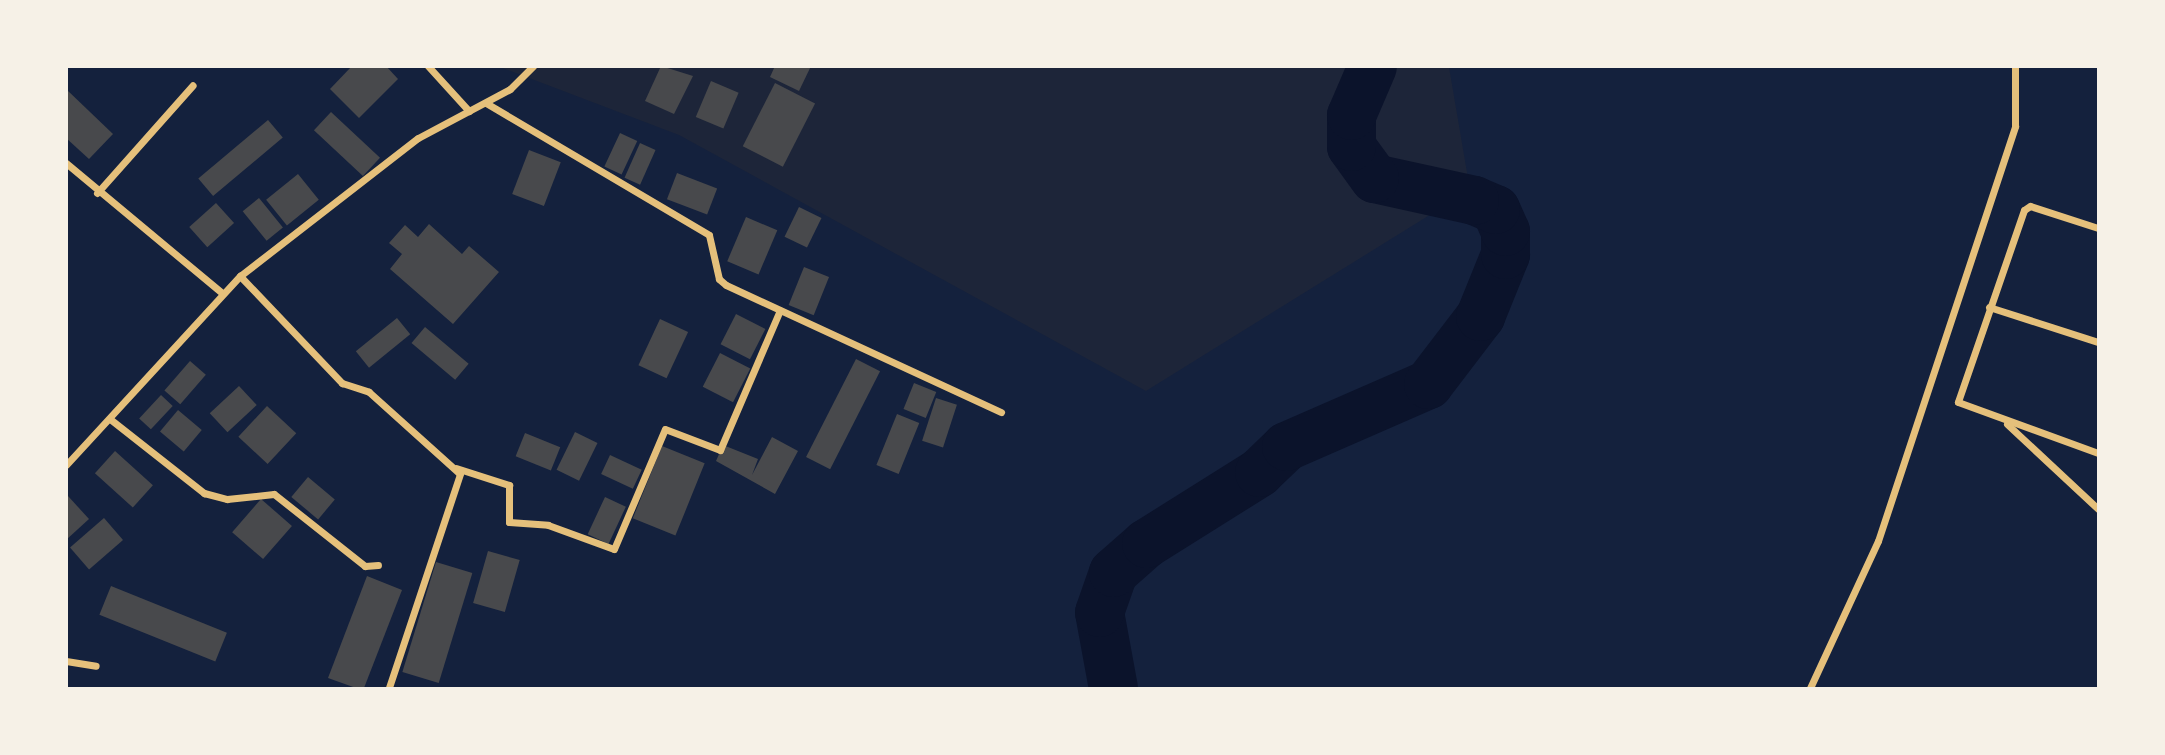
<!DOCTYPE html>
<style>
body{margin:0}
#map{position:relative;width:2165px;height:755px;overflow:hidden;background:#14213d;font-family:"Exo 2",sans-serif}
div>[style]{position:absolute}
[style*='--x']{left:calc(var(--x)*1px);top:calc(var(--y)*1px);width:calc(var(--w)*1px);rotate:calc(var(--a)*1deg)}
.green>*{inset:0;background:#1d2539}
.river>*{height:49px;margin:-24.5px;padding:0 24.5px;transform-origin:24.5px;border-radius:24.5px;background:#0b132b}
.building>*{inset:0;background:#48494c;transform-origin:0 0}
.minor>*{height:7px;margin:-3.5px;padding:0 3.5px;transform-origin:3.5px;border-radius:3.5px;background:#e5c07b}
span{translate:-50% -50%;white-space:nowrap;text-align:center;line-height:1.15;-webkit-text-stroke:7px #f6f1e7;paint-order:stroke}
.frame{position:absolute;inset:0;border:68px solid #f6f1e7;pointer-events:none}
</style>
<div id="map">
<div class="green">
<i style="clip-path:polygon(500px 67px,1449px 67px,1470px 190px,1146px 391px,679px 135px)"></i>
</div>
<div class="river">
<i style="--x:1113;--y:688;--w:77;--a:-100.4"></i>
<i style="--x:1099;--y:612;--w:42;--a:-70.7"></i>
<i style="--x:1113;--y:572;--w:44;--a:-41.3"></i>
<i style="--x:1146;--y:543;--w:133;--a:-32.1"></i>
<i style="--x:1259;--y:472;--w:37;--a:-44"></i>
<i style="--x:1286;--y:446;--w:155;--a:-23.6"></i>
<i style="--x:1428;--y:384;--w:86;--a:-52.6"></i>
<i style="--x:1480;--y:316;--w:67;--a:-68"></i>
<i style="--x:1505;--y:254;--w:23;--a:-90"></i>
<i style="--x:1505;--y:231;--w:24;--a:-114"></i>
<i style="--x:1495;--y:209;--w:23;--a:-157"></i>
<i style="--x:1474;--y:200;--w:102;--a:-167.6"></i>
<i style="--x:1374;--y:178;--w:39;--a:-126"></i>
<i style="--x:1351;--y:146;--w:31;--a:-90"></i>
<i style="--x:1351;--y:115;--w:53;--a:-66.8"></i>
</div>
<div class="building">
<i style="clip-path:polygon(352px 66px,386px 66px,398px 79px,359px 118px,330px 89px)"></i>
<i style="clip-path:polygon(661px 66px,693px 76px,674px 114px,645px 101px)"></i>
<i style="clip-path:polygon(775px 66px,811px 66px,799px 91px,770px 77px)"></i>
<i style="left:711px;top:81px;width:30px;height:39px;rotate:23deg"></i>
<i style="left:775px;top:83px;width:45px;height:71px;rotate:27deg"></i>
<i style="clip-path:polygon(66px 89px,113px 134px,89px 159px,66px 138px)"></i>
<i style="left:331px;top:112px;width:67px;height:25px;rotate:43deg"></i>
<i style="left:268px;top:120px;width:23px;height:91px;rotate:50deg"></i>
<i style="left:620px;top:133px;width:19px;height:37px;rotate:25deg"></i>
<i style="left:640px;top:143px;width:17px;height:38px;rotate:24deg"></i>
<i style="left:529px;top:150px;width:34px;height:47px;rotate:21deg"></i>
<i style="left:677px;top:173px;width:43px;height:28px;rotate:21deg"></i>
<i style="left:298px;top:174px;width:33px;height:41px;rotate:51deg"></i>
<i style="left:259px;top:198px;width:38px;height:21px;rotate:51deg"></i>
<i style="left:216px;top:203px;width:27px;height:36px;rotate:48deg"></i>
<i style="left:799px;top:207px;width:25px;height:33px;rotate:26deg"></i>
<i style="left:746px;top:217px;width:34px;height:48px;rotate:23deg"></i>
<i style="clip-path:polygon(429px 224px,462px 254px,469px 246px,499px 272px,453px 324px,390px 269px,402px 254px,389px 243px,405px 225px,418px 237px)"></i>
<i style="left:804px;top:267px;width:27px;height:41px;rotate:22deg"></i>
<i style="left:736px;top:314px;width:33px;height:34px;rotate:27deg"></i>
<i style="left:397px;top:318px;width:21px;height:53px;rotate:51deg"></i>
<i style="left:660px;top:319px;width:31px;height:51px;rotate:25deg"></i>
<i style="left:425px;top:327px;width:57px;height:21px;rotate:40deg"></i>
<i style="left:720px;top:353px;width:34px;height:38px;rotate:27deg"></i>
<i style="left:856px;top:359px;width:27px;height:110px;rotate:27deg"></i>
<i style="left:190px;top:361px;width:21px;height:39px;rotate:41deg"></i>
<i style="left:914px;top:383px;width:24px;height:28px;rotate:22deg"></i>
<i style="left:239px;top:386px;width:26px;height:40px;rotate:47deg"></i>
<i style="left:161px;top:395px;width:16px;height:32px;rotate:43deg"></i>
<i style="left:936px;top:398px;width:22px;height:45px;rotate:18deg"></i>
<i style="left:267px;top:406px;width:40px;height:42px;rotate:43deg"></i>
<i style="left:178px;top:410px;width:31px;height:28px;rotate:40deg"></i>
<i style="left:897px;top:414px;width:24px;height:55px;rotate:22deg"></i>
<i style="left:575px;top:432px;width:25px;height:42px;rotate:26deg"></i>
<i style="left:525px;top:433px;width:38px;height:25px;rotate:22deg"></i>
<i style="clip-path:polygon(772px 437px,798px 451px,775px 494px,716px 461px,723px 445px,758px 459px,752px 475px)"></i>
<i style="left:662px;top:446px;width:46px;height:78px;rotate:22deg"></i>
<i style="left:115px;top:451px;width:51px;height:30px;rotate:42deg"></i>
<i style="left:610px;top:455px;width:35px;height:21px;rotate:25deg"></i>
<i style="left:308px;top:477px;width:35px;height:26px;rotate:40deg"></i>
<i style="clip-path:polygon(68px 496px,89px 519px,66px 540px,66px 497px)"></i>
<i style="left:605px;top:497px;width:23px;height:41px;rotate:25deg"></i>
<i style="left:261px;top:499px;width:41px;height:44px;rotate:41deg"></i>
<i style="left:104px;top:518px;width:29px;height:45px;rotate:49deg"></i>
<i style="left:488px;top:551px;width:33px;height:54px;rotate:16deg"></i>
<i style="left:436px;top:562px;width:38px;height:115px;rotate:17deg"></i>
<i style="clip-path:polygon(367px 576px,402px 590px,364px 688px,356px 688px,328px 678px)"></i>
<i style="left:111px;top:586px;width:125px;height:31px;rotate:22deg"></i>
</div>
<div class="minor">
<i style="--x:428;--y:66;--w:61;--a:47.7"></i>
<i style="--x:486;--y:103;--w:259;--a:30.6"></i>
<i style="--x:709;--y:235;--w:45;--a:77.2"></i>
<i style="--x:719;--y:279;--w:9;--a:41"></i>
<i style="--x:726;--y:285;--w:303;--a:24.8"></i>
<i style="--x:66;--y:163;--w:202;--a:39.8"></i>
<i style="--x:97;--y:193;--w:144;--a:-48.4"></i>
<i style="--x:2098;--y:228;--w:71;--a:-162.1"></i>
<i style="--x:2030;--y:206;--w:7;--a:146"></i>
<i style="--x:2024;--y:210;--w:203;--a:109"></i>
<i style="--x:1958;--y:402;--w:149;--a:20"></i>
<i style="--x:240;--y:276;--w:148;--a:46.4"></i>
<i style="--x:342;--y:383;--w:28;--a:18"></i>
<i style="--x:369;--y:392;--w:122;--a:42"></i>
<i style="--x:460;--y:474;--w:225;--a:108.4"></i>
<i style="--x:1989;--y:307;--w:114;--a:17.8"></i>
<i style="--x:110;--y:419;--w:120;--a:38.2"></i>
<i style="--x:204;--y:493;--w:24;--a:15"></i>
<i style="--x:227;--y:499;--w:47;--a:-6.1"></i>
<i style="--x:274;--y:494;--w:116;--a:38.4"></i>
<i style="--x:365;--y:566;--w:13;--a:-4"></i>
<i style="--x:2007;--y:424;--w:125;--a:43"></i>
<i style="--x:66;--y:465;--w:257;--a:-47.4"></i>
<i style="--x:240;--y:276;--w:225;--a:-37.8"></i>
<i style="--x:418;--y:138;--w:104;--a:-28"></i>
<i style="--x:510;--y:89;--w:33;--a:-45"></i>
<i style="--x:456;--y:468;--w:56;--a:17.8"></i>
<i style="--x:509;--y:485;--w:37;--a:90"></i>
<i style="--x:509;--y:522;--w:39;--a:4"></i>
<i style="--x:548;--y:525;--w:70;--a:20"></i>
<i style="--x:614;--y:549;--w:130;--a:-67"></i>
<i style="--x:665;--y:429;--w:59;--a:20.9"></i>
<i style="--x:720;--y:450;--w:152;--a:-66.8"></i>
<i style="--x:66;--y:661;--w:30;--a:9"></i>
<i style="--x:1810;--y:688;--w:162;--a:-65.2"></i>
<i style="--x:1878;--y:541;--w:437;--a:-71.7"></i>
<i style="--x:2015;--y:126;--w:60;--a:-90"></i>
</div>
<div class="frame"></div>
</div>
